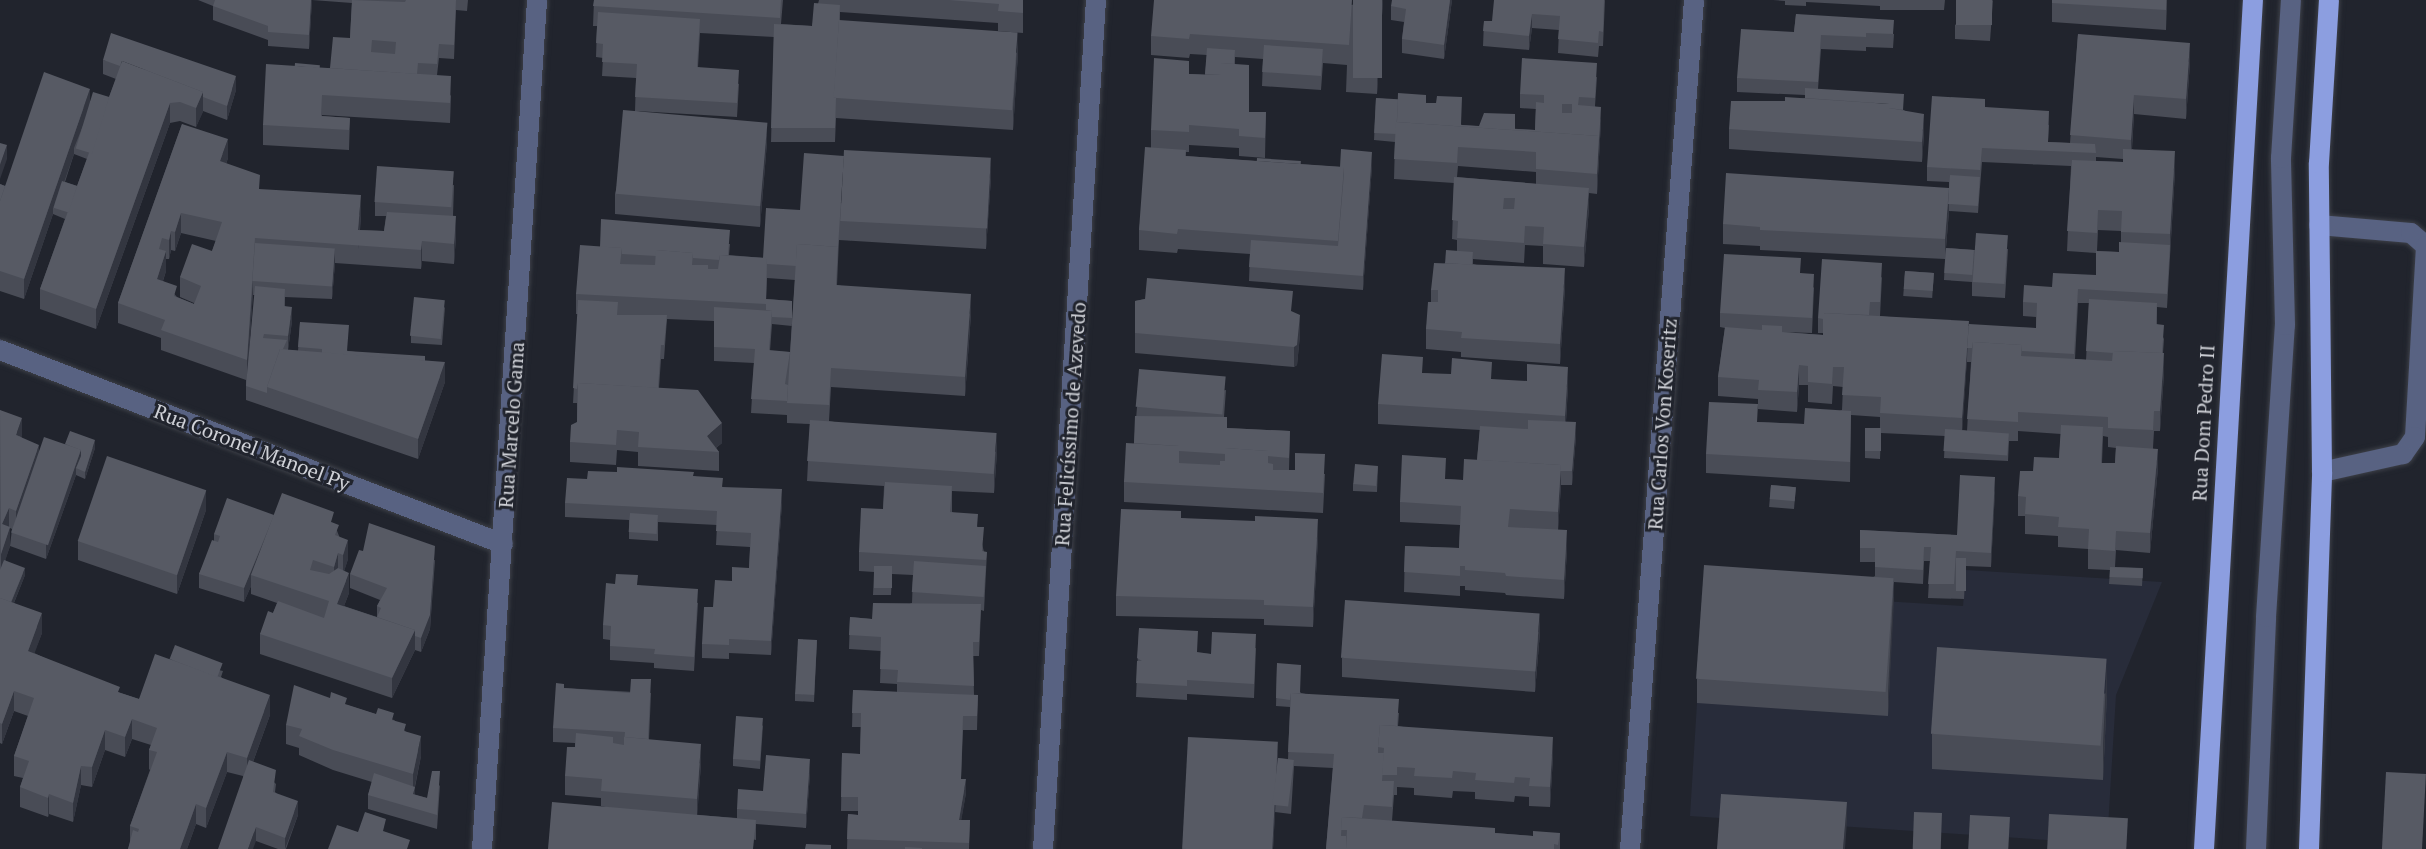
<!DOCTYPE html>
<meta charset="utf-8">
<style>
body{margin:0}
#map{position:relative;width:2426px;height:849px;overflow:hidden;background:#21242d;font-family:"PT Serif",serif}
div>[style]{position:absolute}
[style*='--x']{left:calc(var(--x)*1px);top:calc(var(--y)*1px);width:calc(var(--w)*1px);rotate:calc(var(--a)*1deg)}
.built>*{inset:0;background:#282c3a}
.roads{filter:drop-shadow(0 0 2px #3d4048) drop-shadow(0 0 2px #3d4048)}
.minor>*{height:20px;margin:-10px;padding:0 10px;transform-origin:10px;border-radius:10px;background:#586282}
.major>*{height:20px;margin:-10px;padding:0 10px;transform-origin:10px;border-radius:10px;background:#8c9ee0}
.wall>*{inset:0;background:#494c56;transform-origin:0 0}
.shaded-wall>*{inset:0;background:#333640}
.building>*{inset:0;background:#575a64;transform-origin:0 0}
span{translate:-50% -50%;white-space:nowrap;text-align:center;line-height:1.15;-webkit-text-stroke:6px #21242d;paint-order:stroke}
.street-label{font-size:20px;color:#cfd1d7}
</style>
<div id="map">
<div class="built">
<i style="clip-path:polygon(1966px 570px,2162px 582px,2116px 695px,2107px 844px,1690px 816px,1704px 590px,1963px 606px)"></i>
</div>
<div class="roads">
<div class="minor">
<i style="--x:2319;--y:225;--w:92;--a:5"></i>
<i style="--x:2411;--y:233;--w:20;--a:41"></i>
<i style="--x:2426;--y:246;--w:191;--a:93.3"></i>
<i style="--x:2415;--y:437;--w:21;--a:125"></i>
<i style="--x:2403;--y:454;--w:83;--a:167.5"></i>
<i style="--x:0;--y:350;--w:539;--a:21.09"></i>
<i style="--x:482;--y:849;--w:851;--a:-86.29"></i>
<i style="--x:1043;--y:849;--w:851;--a:-86.43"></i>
<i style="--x:1630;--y:849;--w:851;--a:-85.69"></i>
<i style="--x:2256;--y:849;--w:232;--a:-87.5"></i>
<i style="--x:2266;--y:617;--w:293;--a:-86.3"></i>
<i style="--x:2285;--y:325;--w:167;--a:-91.4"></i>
<i style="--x:2281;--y:158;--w:158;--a:-86.4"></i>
</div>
<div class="major">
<i style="--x:2204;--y:849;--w:850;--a:-86.7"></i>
<i style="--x:2309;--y:849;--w:377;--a:-88"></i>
<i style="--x:2322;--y:472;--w:309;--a:-90.6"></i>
<i style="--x:2319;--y:163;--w:163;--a:-86.5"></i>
</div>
</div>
<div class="wall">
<i style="clip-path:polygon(198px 0,468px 0,467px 11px,456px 10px,454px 59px,439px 58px,437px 75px,451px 96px,450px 123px,322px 115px,322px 116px,350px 118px,349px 150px,263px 145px,263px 125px,320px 68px,330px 68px,350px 38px,352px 3px,312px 0,309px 49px,268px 46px,268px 40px,213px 20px,213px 6px)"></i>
<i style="clip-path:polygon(594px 0,783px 0,781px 24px,812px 26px,819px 0,1023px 0,1023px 33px,998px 31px,998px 23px,840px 12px,840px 21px,1018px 53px,1013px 130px,836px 118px,835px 142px,771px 142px,774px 37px,700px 33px,698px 67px,739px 84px,737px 117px,636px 111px,767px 142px,760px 227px,615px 214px,615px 194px,635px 111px,636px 78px,602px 76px,603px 58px,596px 57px,597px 26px,593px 26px)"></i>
<i style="clip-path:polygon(1383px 0,1377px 94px,1346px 92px,1347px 65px,1323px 63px,1321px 90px,1262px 86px,1263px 59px,1235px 57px,1235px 64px,1249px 112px,1266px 112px,1265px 158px,1239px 156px,1239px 148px,1189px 145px,1189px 152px,1186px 152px,1186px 156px,1340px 167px,1372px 166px,1363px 290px,1249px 281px,1250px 254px,1178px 249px,1177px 253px,1139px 250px,1139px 230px,1151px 147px,1151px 130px,1189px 74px,1205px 75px,1207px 55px,1190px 54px,1189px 58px,1151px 55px,1151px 36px)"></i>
<i style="clip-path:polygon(1452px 0,1444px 59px,1402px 53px,1402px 39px,1404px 22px,1391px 20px,1391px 6px)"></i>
<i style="clip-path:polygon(1605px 0,1603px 46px,1599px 46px,1598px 57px,1558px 53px,1559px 30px,1532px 28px,1529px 50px,1483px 46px,1484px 21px,1492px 21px)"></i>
<i style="clip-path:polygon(1773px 0,1945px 0,1944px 10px,1880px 10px,1880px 6px,1806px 2px,1806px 6px,1785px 5px,1785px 1px)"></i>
<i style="clip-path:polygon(1993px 0,1990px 41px,1955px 39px,1955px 25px)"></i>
<i style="clip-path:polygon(2052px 0,2167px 0,2166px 30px,2052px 22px)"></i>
<i style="clip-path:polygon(1796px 14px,1894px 34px,1893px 48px,1866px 47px,1866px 51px,1821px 49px,1818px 89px,1904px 110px,1924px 133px,1922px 162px,1729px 149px,1729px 129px,1785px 101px,1805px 98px,1805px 95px,1737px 92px,1737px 78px,1794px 32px)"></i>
<i style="clip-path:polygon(evenodd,2078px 34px,2190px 62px,2186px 119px,2134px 114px,2132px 149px,2175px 171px,2167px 308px,2157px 307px,2157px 324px,2164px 339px,2163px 353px,2164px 373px,2160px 431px,2154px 431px,2153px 448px,2158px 468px,2150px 553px,2116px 550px,2115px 567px,2143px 568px,2142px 586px,2109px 584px,2110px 570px,2088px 569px,2088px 549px,2058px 547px,2058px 536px,2025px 534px,2025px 516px,2018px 516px,2018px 496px,2033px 471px,2059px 458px,2061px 434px,2018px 431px,2018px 441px,2009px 441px,2008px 461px,1944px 458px,1945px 436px,1881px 433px,1880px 459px,1865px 458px,1865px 428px,1880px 428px,1880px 417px,1851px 415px,1850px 482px,1706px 473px,1706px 454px,1758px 422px,1804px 424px,1842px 410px,1843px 387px,1833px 386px,1832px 404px,1808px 402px,1808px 385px,1799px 385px,1797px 412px,1758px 409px,1758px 399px,1718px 396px,1718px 377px,1725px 328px,1720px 327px,1720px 313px,1801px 273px,1814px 288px,1812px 333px,1782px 332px,1823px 335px,1823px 333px,1818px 333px,1818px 318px,1882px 277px,1880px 316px,1969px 326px,2036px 328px,2036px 317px,2023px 316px,2023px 302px,2052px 287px,2096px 275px,2096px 253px,2067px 251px,2071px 166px,1982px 162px,1978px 213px,1949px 211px,1946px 248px,1974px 250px,2008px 249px,2005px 298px,1972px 296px,1972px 282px,1944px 280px,1945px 259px,1760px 250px,1760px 246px,1723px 244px,1723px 224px,1949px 188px,1949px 182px,1927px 181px,1927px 167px,1985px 107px,2049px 125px,2048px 142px,2070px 143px,2078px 34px,2096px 157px,2123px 159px,2123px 162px,2096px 161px,2096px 157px,2078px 34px,2098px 230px,2121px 231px,2121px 242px,2119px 252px,2097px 251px,2098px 230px,2078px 34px,2078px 303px,2089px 303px,2086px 360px,2075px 359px,2078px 303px,2078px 34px,1967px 358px,1967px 362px,1971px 362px,1967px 431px,1962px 430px,1967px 358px,2078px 34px,2103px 436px,2108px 437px,2108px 447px,2116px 448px,2115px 463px,2102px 463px,2103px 436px)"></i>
<i style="clip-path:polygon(evenodd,103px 60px,236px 90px,227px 120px,203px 111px,196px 127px,180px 121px,170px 123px,96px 329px,40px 309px,40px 289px,65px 219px,53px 214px,24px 299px,0 291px,0 184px,5px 186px,90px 101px,109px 97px,116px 79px,103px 74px,103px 60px,74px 154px,87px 159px,77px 186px,65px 182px,74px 154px)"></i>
<i style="clip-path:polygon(evenodd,1597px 77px,1595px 106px,1601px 121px,1597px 194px,1589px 193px,1589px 208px,1584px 267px,1543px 264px,1543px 246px,1525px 245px,1524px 263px,1473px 259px,1473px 264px,1565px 288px,1560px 364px,1461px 357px,1461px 352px,1426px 349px,1426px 329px,1431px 302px,1431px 290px,1445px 263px,1457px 251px,1457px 240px,1452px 239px,1454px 183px,1394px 179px,1395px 142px,1374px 140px,1376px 98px,1426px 103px,1462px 125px,1535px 130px,1536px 109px,1520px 108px,1520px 94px,1597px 77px,1458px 166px,1536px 172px,1536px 184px,1457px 177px,1458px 166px)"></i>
<i style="clip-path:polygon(evenodd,182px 124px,228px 158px,226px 164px,260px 190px,361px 215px,360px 230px,384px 231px,386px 216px,375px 216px,375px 202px,454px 185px,453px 216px,456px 236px,454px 264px,422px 261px,421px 269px,335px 263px,332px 299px,285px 297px,285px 306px,292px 321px,288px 350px,298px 351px,300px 322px,348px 351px,425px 361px,445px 382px,418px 459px,246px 400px,246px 380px,161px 350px,161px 338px,118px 323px,118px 303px,182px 124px,181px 233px,216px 241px,212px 251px,180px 277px,180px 297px,194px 303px,194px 304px,177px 297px,163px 281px,166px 271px,166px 259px,169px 259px,171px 250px,175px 251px,181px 233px,182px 124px,253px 292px,253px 295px,255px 295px,248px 365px,253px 292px)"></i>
<i style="clip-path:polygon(evenodd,991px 178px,986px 249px,839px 240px,837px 285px,971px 314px,965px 396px,831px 387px,829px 421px,997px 452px,994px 493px,952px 491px,952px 512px,978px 527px,984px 552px,987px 552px,984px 611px,981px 610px,979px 656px,973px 656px,974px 695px,978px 695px,977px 730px,963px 730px,961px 779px,966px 793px,961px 820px,970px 820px,969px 849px,847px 849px,848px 814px,858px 815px,858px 811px,841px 811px,842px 753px,860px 754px,861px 727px,852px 727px,853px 690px,897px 692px,897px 684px,880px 683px,881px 651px,849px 649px,850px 617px,872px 619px,912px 603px,913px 575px,892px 574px,891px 595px,873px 595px,874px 572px,859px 571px,859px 552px,883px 509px,884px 486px,807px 481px,810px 424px,787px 423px,787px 415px,751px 413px,754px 363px,714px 361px,714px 321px,667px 319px,664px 359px,661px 359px,659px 388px,722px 443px,716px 448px,719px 452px,719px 471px,638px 466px,638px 452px,617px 450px,616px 465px,570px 462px,570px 442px,577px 422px,577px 403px,573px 403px,578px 314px,576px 314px,576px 294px,600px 247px,730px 244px,729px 255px,763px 258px,800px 210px,991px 178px,767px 278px,795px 280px,790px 352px,770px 351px,772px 324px,792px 326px,792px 301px,766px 299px,767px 278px)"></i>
<i style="left:1905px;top:271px;width:29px;height:25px;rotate:4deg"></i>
<i style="clip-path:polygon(1145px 299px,1293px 312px,1300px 335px,1297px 365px,1294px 367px,1135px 353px,1135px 301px)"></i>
<i style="clip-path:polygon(445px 307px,442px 345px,411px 343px,411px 336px)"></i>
<i style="clip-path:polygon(1423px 373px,1568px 387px,1566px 422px,1576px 436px,1572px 485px,1561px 485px,1558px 530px,1567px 550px,1564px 599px,1506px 595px,1505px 593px,1465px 590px,1465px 586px,1460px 586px,1460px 596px,1404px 592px,1405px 546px,1459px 548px,1460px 525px,1400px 522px,1400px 502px,1446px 479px,1463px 480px,1477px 460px,1480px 430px,1378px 424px,1378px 404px)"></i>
<i style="clip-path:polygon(1226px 390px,1224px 417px,1227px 428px,1290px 431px,1289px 470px,1325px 474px,1323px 513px,1124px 502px,1124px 482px,1134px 443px,1137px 407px)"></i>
<i style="clip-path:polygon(0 410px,22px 438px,39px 451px,65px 444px,95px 448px,85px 479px,76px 475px,46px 559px,10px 546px,12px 529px,10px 528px,10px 546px,5px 560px,25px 575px,14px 603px,42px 633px,34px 653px,120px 693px,139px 699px,169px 659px,223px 671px,221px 677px,270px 715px,253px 762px,276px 784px,275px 792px,298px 815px,286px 849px,278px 849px,256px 841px,243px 776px,227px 772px,206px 828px,196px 824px,187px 849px,128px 849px,130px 843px,130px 826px,150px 770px,149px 769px,149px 750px,151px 745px,132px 739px,125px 757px,105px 750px,92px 787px,81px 785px,73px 822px,49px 814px,48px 817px,20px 807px,20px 787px,23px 778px,14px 776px,14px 756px,28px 716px,14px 711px,2px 744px,0 743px)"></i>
<i style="clip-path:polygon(1378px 466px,1377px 492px,1353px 491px,1353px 484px)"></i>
<i style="clip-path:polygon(694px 476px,723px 487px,782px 503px,771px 655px,729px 653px,729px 659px,702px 658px,702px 644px,713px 607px,732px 581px,749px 568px,750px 547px,716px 545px,717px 525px,658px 522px,658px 541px,629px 539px,629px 520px,565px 517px,565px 503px,587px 479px)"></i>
<i style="left:1771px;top:485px;width:25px;height:22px;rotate:5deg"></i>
<i style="clip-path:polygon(1995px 491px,1991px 567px,1966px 566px,1964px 599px,1928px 598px,1930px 561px,1924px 561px,1923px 584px,1894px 582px,1888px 716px,1697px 703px,1697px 679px,1875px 576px,1875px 562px,1860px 562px,1860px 530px,1957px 535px)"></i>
<i style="clip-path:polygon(206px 510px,177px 594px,78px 560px,78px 541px)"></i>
<i style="clip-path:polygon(274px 515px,334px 523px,348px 559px,344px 571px,349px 593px,344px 606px,377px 617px,377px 606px,380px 600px,350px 588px,350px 574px,435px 560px,430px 629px,421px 652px,415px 650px,392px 698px,260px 654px,260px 634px,273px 613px,277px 603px,251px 594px,251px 586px,244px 602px,199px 588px,199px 574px,214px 541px,214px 534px)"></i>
<i style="clip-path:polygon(1181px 518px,1318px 539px,1313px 627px,1264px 625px,1264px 619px,1116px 616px,1116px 596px)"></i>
<i style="clip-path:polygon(638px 585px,698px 603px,694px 671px,654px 668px,654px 663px,610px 660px,610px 640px,603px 639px,603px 625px)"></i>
<i style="clip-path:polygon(1139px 628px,1197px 653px,1211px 654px,1256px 648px,1254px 698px,1187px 694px,1187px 700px,1136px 697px)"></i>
<i style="clip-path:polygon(1540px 632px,1535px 692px,1342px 677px,1342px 658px)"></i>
<i style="clip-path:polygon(817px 640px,814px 702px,795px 701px,795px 694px)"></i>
<i style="clip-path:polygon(1277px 663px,1301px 693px,1399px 713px,1398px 726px,1553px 756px,1550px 807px,1529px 806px,1529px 797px,1515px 796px,1514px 802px,1475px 799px,1475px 792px,1453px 791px,1452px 798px,1414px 795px,1414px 788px,1397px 787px,1397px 795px,1394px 795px,1392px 821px,1495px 833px,1533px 836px,1560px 833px,1560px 849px,1326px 849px,1333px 768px,1294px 766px,1291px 814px,1275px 812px,1273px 849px,1182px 849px,1278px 758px,1288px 759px,1290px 707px,1276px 706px)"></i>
<i style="clip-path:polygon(564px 688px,651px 693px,649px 740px,701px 764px,697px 815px,737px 818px,737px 809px,763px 791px,810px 773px,806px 828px,756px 824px,756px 840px,601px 806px,601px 798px,565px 795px,565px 776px,575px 747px,575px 743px,553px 742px,553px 728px)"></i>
<i style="clip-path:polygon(2107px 693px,2103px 780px,1932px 769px,1932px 734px)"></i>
<i style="clip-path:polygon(347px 705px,394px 720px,406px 732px,421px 756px,415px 787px,415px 795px,427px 798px,440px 785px,437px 829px,368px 809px,368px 795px,372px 782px,333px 770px,299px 755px,299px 748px,286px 744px,286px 725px)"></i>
<i style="clip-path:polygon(763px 725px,760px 769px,733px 766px,733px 759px)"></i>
</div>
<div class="shaded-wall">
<i style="clip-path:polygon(311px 0,312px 0,309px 49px,309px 35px)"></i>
<i style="clip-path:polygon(1382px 0,1383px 0,1377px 94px,1377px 80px)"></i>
<i style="clip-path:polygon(1450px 0,1452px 0,1444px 59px,1444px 45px)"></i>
<i style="clip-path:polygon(1532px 14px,1532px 28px,1529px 50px,1529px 36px)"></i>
<i style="clip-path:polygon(1018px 33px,1018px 53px,1013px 130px,1013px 110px)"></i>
<i style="clip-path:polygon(2190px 43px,2190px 62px,2186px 119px,2186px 99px)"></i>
<i style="clip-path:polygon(236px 76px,236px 90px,227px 120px,227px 106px)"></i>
<i style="clip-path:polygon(90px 89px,90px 108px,74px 148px,74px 154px,55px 208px,53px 208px,53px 214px,24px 299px,24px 279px)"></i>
<i style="clip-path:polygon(203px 92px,203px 112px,196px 127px,196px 108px)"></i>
<i style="clip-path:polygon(2134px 95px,2134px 114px,2131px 159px,2131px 140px)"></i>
<i style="clip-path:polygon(170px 103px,170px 123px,96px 329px,96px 309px)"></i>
<i style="clip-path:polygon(1601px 107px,1601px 121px,1597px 194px,1597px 174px)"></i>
<i style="clip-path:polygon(1924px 114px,1924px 133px,1922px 162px,1922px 142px)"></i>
<i style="clip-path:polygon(767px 123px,767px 142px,760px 227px,760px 207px)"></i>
<i style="clip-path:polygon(228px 139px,228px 158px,220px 181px,220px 161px)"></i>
<i style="clip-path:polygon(7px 145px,7px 159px,0 179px,0 165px)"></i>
<i style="clip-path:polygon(2175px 151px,2175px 171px,2170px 254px,2170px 234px)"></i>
<i style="clip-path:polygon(1372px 152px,1372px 166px,1363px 290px,1363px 276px)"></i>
<i style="clip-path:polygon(991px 158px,991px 178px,986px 249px,986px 229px)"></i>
<i style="clip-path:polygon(1589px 188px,1589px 208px,1584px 267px,1584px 247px)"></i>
<i style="clip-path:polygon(1949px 188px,1949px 211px,1945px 259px,1945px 239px)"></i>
<i style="clip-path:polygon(361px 195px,361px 215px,358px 249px,358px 230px)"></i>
<i style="clip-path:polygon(181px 213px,181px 233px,175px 251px,175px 232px)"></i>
<i style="clip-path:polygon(456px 216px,456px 236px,454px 264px,454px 244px)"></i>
<i style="clip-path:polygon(171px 231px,171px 250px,169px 259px,169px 240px)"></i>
<i style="clip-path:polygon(422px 241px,422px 261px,421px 269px,421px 250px)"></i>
<i style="clip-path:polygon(335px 249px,335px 263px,332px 299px,332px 285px)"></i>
<i style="clip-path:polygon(166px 251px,166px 271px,157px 298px,157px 279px)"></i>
<i style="clip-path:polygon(1565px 268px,1565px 288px,1560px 364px,1560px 344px)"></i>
<i style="clip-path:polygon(253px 281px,253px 292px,247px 380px,247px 360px)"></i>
<i style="clip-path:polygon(971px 294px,971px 314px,965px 396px,965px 377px)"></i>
<i style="clip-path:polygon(292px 307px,292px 321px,288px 350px,288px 336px)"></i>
<i style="clip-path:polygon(1300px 315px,1300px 335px,1297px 365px,1294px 367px,1294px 347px)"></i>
<i style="clip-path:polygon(1969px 321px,1967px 358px,1962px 438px,1962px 418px)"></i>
<i style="clip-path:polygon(2164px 353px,2164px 373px,2160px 431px,2160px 411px)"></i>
<i style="clip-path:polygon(445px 362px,445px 382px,418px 459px,418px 439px)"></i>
<i style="clip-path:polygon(1799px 365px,1799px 385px,1797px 412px,1797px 392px)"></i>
<i style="clip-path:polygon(1568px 367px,1568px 387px,1565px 436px,1565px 416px)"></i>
<i style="clip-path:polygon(22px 418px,22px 437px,16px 435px)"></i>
<i style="clip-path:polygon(1576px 422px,1576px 436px,1572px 485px,1572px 471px)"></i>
<i style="clip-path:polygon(722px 423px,722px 443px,712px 451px,707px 436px)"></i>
<i style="clip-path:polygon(997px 432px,997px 452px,994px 493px,994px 474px)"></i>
<i style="clip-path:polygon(95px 440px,95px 448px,85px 479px,85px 472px)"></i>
<i style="clip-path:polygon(39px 445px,39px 464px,16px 531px,16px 511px)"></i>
<i style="clip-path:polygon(2158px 449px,2158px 468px,2150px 553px,2150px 533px)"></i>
<i style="clip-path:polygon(81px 450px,81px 464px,76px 468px,76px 475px,46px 559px,46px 545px)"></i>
<i style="clip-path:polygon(1561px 465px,1561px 485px,1558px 532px,1558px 512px)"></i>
<i style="clip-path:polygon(1995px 477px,1995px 491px,1991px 567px,1991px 553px)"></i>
<i style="clip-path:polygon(782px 489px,782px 503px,771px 655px,771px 641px)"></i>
<i style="clip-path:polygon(206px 490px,206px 510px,177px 594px,177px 575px)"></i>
<i style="clip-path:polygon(9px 508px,9px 528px,2px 524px)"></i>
<i style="clip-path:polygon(275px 515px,251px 575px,251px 586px,244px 602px,244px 588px)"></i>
<i style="clip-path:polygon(1318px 519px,1318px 539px,1313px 627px,1313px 607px)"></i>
<i style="clip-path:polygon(10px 527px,10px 546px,1px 574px,1px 554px)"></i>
<i style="clip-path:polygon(1567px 530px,1567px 550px,1564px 599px,1564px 580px)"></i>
<i style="clip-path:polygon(348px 540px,348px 559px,343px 575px,343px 555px)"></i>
<i style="clip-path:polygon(435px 546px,430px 629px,421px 652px,421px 638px)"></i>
<i style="clip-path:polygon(338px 553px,338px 573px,334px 587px,334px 567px)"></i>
<i style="clip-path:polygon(25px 568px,25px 575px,7px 620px,7px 613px)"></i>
<i style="clip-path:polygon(349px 573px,349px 593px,337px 624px,337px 604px)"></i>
<i style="clip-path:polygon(1894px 578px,1894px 602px,1888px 716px,1888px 691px)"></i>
<i style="clip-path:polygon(1540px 612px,1540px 632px,1535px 692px,1535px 672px)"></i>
<i style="clip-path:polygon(42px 613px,42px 633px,28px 671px,28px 651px)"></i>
<i style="clip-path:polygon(415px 630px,415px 650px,392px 698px,392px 678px)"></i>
<i style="clip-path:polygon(2107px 658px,2107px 693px,2103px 780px,2103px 744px)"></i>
<i style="clip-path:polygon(14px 691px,14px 711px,2px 744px,2px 724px)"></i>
<i style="clip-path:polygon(270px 695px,270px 715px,247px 778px,247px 758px)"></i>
<i style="clip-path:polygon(132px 719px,132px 739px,125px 757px,125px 737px)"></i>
<i style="clip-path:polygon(105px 730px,105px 750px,92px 787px,92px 767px)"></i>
<i style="clip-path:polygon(421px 736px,421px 756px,414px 790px,415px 787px,415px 801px,413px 808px,413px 774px)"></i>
<i style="clip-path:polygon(1553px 737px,1553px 756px,1550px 807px,1550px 787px)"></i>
<i style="clip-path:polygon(1278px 742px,1278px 762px,1273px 849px,1271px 849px)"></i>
<i style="clip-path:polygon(701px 744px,701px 764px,697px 819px,697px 799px)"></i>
<i style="clip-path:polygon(227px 752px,227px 772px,206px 828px,206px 808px)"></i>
<i style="clip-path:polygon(810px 759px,810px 773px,806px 828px,806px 814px)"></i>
<i style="clip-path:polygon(81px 766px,81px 785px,73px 822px,73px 803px)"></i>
<i style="clip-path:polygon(966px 779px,966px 793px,959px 834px,959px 820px)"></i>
<i style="clip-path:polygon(49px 794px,49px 814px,48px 817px,48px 798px)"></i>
<i style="clip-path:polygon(298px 801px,298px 815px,285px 849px,285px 838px)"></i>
<i style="clip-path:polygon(1847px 802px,1847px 821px,1845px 849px,1843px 849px)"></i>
<i style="clip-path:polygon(196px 804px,196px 824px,187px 849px,180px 849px)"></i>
<i style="clip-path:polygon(256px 827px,256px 841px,253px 849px,248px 849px)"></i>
</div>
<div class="building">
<i style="clip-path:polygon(215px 0,311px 0,309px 35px,268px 32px,268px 26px,213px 6px)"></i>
<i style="clip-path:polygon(evenodd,352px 0,405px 2px,406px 0,456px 0,454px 45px,439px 44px,437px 64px,418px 63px,417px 74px,330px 68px,333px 37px,350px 38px,352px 0,372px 40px,396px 42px,395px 54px,371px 52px,372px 40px)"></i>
<i style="clip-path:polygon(594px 0,781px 0,780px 18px,593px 6px)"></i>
<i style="clip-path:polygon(949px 0,1023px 0,1023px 13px,998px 11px,999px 4px)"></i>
<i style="clip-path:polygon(1154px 0,1352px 0,1349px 45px,1190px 34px,1189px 39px,1151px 36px)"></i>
<i style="left:1353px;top:0;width:29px;height:78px"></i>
<i style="clip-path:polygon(1392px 0,1450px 0,1444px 45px,1402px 39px,1406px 9px,1391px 6px)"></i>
<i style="clip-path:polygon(1494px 0,1604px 0,1603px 32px,1599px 31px,1598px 43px,1558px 39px,1560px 16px,1532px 14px,1529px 36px,1483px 31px,1484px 21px,1492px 21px)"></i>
<i style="left:1956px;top:0;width:36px;height:25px"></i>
<i style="clip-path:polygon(2052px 0,2166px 0,2166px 10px,2052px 3px)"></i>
<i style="clip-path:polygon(814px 3px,840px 5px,834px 98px,836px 98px,835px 128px,771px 128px,774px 24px,812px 26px)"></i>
<i style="clip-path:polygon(598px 12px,700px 19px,697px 67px,739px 70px,737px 103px,635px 97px,637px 64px,602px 62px,603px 44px,596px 43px)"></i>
<i style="clip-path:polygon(1796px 14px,1894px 20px,1893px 34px,1866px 33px,1866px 37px,1821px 35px,1818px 82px,1737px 78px,1741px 29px,1794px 32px)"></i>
<i style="left:839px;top:20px;width:179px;height:78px;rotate:4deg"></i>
<i style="clip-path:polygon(111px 33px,236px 76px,227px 106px,203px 97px,203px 92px,122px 61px,120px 66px,103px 60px)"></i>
<i style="clip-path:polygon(2078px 34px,2190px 43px,2186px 99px,2134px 95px,2131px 140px,2070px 135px)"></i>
<i style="left:1264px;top:45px;width:59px;height:27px;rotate:4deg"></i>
<i style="clip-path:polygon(1207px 48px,1235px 50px,1234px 64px,1221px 63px,1221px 75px,1205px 74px)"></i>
<i style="clip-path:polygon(1154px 58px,1189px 61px,1189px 74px,1221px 75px,1221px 63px,1249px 65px,1249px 112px,1266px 112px,1265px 138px,1239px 136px,1239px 129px,1189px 125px,1189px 132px,1151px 130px)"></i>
<i style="clip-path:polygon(evenodd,1522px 58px,1597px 63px,1595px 98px,1579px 97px,1578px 105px,1601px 107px,1599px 141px,1599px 136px,1397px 122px,1398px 93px,1426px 95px,1426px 103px,1436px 103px,1437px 96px,1462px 97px,1461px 125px,1479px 126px,1484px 113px,1515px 114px,1515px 129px,1535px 130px,1536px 102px,1544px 103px,1544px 95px,1520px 94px,1522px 58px,1562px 104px,1572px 104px,1572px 113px,1562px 113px,1562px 104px)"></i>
<i style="clip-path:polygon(122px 61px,203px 92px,196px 108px,180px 102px,170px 103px,96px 309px,40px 289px)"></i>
<i style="left:295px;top:63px;width:25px;height:3px;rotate:5deg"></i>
<i style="clip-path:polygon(266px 64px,451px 76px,450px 103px,322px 95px,321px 116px,350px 118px,349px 130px,263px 125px)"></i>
<i style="clip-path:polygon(44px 72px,90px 89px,24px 279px,0 271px,0 201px)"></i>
<i style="clip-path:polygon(1805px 88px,1904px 94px,1903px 110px,1889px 108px,1889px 104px,1805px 98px)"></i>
<i style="left:93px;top:92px;width:17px;height:59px;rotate:17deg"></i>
<i style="clip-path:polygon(1932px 96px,1985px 99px,1985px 107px,2049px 111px,2048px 142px,2095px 144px,2096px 153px,1982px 148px,1980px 170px,1927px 167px)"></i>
<i style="clip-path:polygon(1785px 97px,1889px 104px,1889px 108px,1924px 114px,1922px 142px,1729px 129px,1731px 101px,1785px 101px)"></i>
<i style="left:1376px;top:98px;width:22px;height:35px;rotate:3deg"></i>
<i style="left:623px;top:110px;width:145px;height:84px;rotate:5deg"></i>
<i style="clip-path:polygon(1396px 122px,1599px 136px,1597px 174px,1536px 169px,1536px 152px,1458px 147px,1457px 163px,1394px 159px)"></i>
<i style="clip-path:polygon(evenodd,182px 124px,228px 139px,220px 161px,260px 175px,259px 189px,361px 195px,358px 230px,384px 231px,387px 212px,456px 216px,454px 244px,422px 241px,421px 250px,255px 238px,247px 360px,161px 330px,165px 320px,118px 303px,182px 124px,181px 213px,222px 222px,212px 251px,192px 244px,180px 277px,201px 286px,194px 304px,174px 296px,177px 286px,157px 279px,166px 251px,159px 249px,162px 238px,169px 240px,171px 231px,175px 232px,181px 213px)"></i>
<i style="clip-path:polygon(0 143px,7px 145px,0 165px)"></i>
<i style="clip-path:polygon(1145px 147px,1186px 150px,1185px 156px,1344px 167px,1338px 241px,1178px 229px,1177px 234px,1139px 230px)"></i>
<i style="clip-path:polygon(1341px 149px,1372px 152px,1363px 276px,1249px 267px,1251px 240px,1338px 246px,1344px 173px,1344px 167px,1340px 167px)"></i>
<i style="clip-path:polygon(2123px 149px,2175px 151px,2170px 234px,2121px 232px,2122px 211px,2098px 210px,2097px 233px,2067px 231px,2072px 160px,2123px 162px)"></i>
<i style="left:844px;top:150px;width:147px;height:71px;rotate:3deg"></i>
<i style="clip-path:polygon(804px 153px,844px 156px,838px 247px,797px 244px,796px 266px,767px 264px,767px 258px,763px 258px,766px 208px,800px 210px)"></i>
<i style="left:1257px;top:158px;width:44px;height:3px;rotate:4deg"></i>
<i style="left:377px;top:166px;width:77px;height:36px;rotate:4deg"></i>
<i style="clip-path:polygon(1726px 173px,1949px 188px,1945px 239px,1760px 230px,1760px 227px,1723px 224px)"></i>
<i style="left:1950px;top:175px;width:30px;height:29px;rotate:4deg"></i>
<i style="clip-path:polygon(evenodd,1454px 177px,1589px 188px,1584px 247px,1543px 244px,1544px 227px,1525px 226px,1524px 243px,1457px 238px,1458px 221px,1452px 220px,1454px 177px,1504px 198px,1515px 198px,1514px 209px,1503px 209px,1504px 198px)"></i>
<i style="left:62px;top:181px;width:16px;height:28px;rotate:18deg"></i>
<i style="clip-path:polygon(0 184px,5px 186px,0 201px)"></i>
<i style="clip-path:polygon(601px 219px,730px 230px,728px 255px,720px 255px,719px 260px,693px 258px,693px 253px,656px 250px,656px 256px,622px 254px,622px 248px,600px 247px)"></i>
<i style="left:1976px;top:233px;width:32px;height:49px;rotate:4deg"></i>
<i style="clip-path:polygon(2119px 242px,2170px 245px,2167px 294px,2078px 289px,2074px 354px,2022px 351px,2022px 345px,1973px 342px,1972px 348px,1967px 348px,1969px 324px,2036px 328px,2037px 303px,2023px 302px,2024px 285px,2052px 287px,2053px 273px,2096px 275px,2096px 251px,2119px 252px)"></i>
<i style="left:255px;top:243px;width:80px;height:38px;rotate:4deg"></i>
<i style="clip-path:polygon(797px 244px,838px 247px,836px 285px,971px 294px,965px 377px,831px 368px,829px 405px,787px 403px)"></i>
<i style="clip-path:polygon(580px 245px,622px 248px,620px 264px,655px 265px,656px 250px,693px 253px,692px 265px,708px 265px,708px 269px,718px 269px,720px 255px,767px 258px,766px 304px,576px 294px)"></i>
<i style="left:1946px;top:248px;width:28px;height:25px;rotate:4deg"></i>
<i style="left:1446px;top:250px;width:27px;height:13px;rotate:4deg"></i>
<i style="clip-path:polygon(1724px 254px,1801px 258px,1800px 273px,1814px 274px,1812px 318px,1720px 313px)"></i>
<i style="clip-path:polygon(1822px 259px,1882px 263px,1880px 302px,1870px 302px,1869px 315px,1823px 313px,1823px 319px,1818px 318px)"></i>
<i style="clip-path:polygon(1434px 263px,1565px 268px,1560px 344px,1461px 338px,1462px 332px,1426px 329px,1428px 302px,1438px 302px,1438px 290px,1431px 290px)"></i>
<i style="left:1905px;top:271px;width:29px;height:18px;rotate:4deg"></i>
<i style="clip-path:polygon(1147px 278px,1293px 291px,1291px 311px,1300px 315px,1297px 345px,1294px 347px,1135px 333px,1135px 301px,1145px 299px)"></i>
<i style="clip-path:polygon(255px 286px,285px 289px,284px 306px,292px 307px,288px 336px,264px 334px,263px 338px,287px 340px,283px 349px,280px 349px,267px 387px,267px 393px,246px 386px)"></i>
<i style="left:414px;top:297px;width:31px;height:39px;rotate:6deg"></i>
<i style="clip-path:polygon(766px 299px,792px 301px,792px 318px,772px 317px,772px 311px,766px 310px)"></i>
<i style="clip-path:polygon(2089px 299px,2157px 303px,2156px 324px,2164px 325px,2162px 353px,2113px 351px,2113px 353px,2086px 351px)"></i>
<i style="clip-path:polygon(578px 300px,618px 302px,617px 315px,667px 315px,664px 345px,661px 345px,658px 388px,578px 383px,577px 389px,573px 388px)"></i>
<i style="clip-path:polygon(714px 307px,772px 311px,769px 350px,790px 352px,785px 384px,788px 385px,787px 401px,751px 399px,755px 349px,714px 347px)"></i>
<i style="clip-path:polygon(1823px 313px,1969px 321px,1962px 418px,1880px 413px,1881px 397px,1842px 395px,1844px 367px,1833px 367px,1832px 384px,1808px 382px,1808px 366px,1799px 365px,1797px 392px,1758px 390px,1759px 380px,1718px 377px,1725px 327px,1762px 330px,1762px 325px,1782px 326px,1782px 332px,1823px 335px)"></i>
<i style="clip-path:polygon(300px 322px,349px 325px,347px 351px,425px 356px,425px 361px,322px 353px,322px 349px,298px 347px)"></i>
<i style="clip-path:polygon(1973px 342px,2022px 345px,2021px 356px,2112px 361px,2113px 351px,2164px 353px,2160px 411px,2154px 411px,2153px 430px,2108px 428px,2108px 417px,2018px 412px,2018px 422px,1967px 419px)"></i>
<i style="clip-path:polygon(280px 349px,445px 362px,418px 439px,267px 387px)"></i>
<i style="clip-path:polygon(1382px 354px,1423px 357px,1422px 373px,1451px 374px,1452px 358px,1492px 362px,1491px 379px,1527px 381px,1527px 364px,1568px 367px,1565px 416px,1378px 404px)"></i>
<i style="left:1139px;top:369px;width:87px;height:38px;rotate:5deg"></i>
<i style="clip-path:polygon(578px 383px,698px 390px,722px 423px,707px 436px,719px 452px,638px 447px,639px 432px,617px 430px,616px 445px,570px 442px,571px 425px,577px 422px)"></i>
<i style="clip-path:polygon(1709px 402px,1758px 404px,1757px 422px,1804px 424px,1805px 408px,1851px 411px,1850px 462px,1706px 454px)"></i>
<i style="clip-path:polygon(0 410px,22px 418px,16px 435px,39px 445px,16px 511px,9px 508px,2px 524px,10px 527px,1px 554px)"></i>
<i style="clip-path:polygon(1135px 416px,1227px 417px,1227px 428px,1290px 431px,1289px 458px,1268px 456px,1268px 451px,1225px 448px,1225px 454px,1179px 451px,1179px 446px,1134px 443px)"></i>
<i style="left:810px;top:420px;width:187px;height:41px;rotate:4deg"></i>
<i style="clip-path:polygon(1528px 420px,1576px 422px,1572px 471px,1560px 471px,1561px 465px,1477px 460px,1480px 426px,1528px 429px)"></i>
<i style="clip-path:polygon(2061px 425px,2103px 427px,2101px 463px,2115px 463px,2116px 446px,2158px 449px,2150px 533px,2116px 531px,2115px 551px,2088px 549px,2089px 529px,2058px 527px,2059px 517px,2025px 514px,2026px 497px,2018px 496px,2020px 471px,2033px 471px,2034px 457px,2059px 458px)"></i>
<i style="left:1865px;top:428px;width:16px;height:23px"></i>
<i style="left:1945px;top:429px;width:64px;height:22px;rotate:4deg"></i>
<i style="clip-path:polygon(70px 431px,95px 440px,85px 472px,76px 468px,81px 456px,81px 450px,65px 444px)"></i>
<i style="left:44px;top:437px;width:39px;height:101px;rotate:19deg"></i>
<i style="clip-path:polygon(1126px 443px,1179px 446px,1179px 463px,1220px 465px,1220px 461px,1225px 461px,1225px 448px,1268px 451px,1268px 463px,1273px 464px,1273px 470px,1295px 470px,1295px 453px,1325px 454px,1323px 493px,1124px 482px)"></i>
<i style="clip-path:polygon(1402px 455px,1446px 458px,1445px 479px,1463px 480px,1464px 459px,1561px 465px,1558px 512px,1510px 509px,1508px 527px,1567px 530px,1564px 580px,1506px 576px,1505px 573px,1465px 570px,1465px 566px,1460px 566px,1460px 576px,1404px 572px,1405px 546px,1459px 548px,1461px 506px,1400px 502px)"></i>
<i style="left:107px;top:456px;width:105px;height:90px;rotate:19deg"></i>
<i style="left:1355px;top:464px;width:23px;height:20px;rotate:5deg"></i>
<i style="clip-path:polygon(617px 467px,694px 472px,693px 476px,723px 478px,722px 487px,782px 489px,771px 641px,729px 639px,729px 645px,702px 644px,704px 607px,713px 607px,715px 580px,732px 581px,732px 567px,749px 568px,751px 533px,716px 531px,717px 511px,565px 503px,567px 478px,587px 479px,588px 471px,617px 472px)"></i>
<i style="clip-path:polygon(1960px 475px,1995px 477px,1991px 553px,1956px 551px,1954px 584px,1928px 584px,1931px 547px,1924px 547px,1923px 570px,1875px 567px,1875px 548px,1860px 548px,1860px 530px,1957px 535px)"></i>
<i style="clip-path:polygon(885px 482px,952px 486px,950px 512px,978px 514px,977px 527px,984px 527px,982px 551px,987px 552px,986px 560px,859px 552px,861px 508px,883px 509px)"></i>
<i style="left:1771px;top:485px;width:25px;height:14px;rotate:5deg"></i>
<i style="clip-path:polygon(282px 493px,334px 512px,331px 522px,339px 525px,335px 535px,348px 540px,343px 555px,338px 553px,334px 567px,313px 560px,310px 570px,329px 574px,338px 568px,349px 573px,337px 604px,415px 630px,392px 678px,260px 634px,268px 611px,273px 613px,278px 601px,324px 618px,329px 601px,251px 575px)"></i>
<i style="clip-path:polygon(227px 498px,274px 515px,244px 588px,199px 574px,212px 540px,218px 542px,220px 536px,214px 534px)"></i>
<i style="clip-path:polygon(1121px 509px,1181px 511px,1181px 518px,1255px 521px,1255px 516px,1318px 519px,1313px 607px,1264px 605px,1264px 600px,1116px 596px)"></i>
<i style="left:630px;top:513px;width:28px;height:19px;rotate:4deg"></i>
<i style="clip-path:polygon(369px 523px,435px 546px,430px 615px,421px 638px,415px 636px,415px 630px,377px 617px,381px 608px,377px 606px,387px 588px,350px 574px,359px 550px,363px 551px)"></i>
<i style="left:1956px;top:558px;width:10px;height:33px"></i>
<i style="clip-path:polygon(4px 560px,25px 568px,11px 602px,0 598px,0 570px)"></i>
<i style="left:914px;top:561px;width:72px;height:31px;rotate:4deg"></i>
<i style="left:1704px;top:565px;width:190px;height:114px;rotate:4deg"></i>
<i style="left:874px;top:566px;width:18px;height:22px"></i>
<i style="left:2110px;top:567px;width:33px;height:10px;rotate:2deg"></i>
<i style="clip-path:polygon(616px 574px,638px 575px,637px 585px,698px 589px,694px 657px,654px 654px,655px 649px,610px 646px,611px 626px,603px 625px,606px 583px,615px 584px)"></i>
<i style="clip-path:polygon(0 598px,42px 613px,28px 651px,120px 687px,118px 692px,139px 699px,155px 654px,270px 695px,247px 758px,227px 752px,206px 808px,196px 804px,180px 849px,128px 849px,133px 830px,138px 832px,139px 829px,130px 826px,157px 752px,149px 750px,157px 728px,132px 719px,125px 737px,105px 730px,92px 767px,81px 766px,73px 803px,49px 794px,48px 798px,20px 787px,29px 761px,14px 756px,34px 698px,14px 691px,2px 724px,0 723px)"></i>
<i style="left:1345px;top:600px;width:195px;height:58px;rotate:4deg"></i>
<i style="clip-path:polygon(873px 603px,981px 604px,979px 642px,973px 642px,974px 686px,897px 682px,898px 670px,880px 669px,881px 637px,849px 635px,850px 617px,872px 619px)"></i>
<i style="clip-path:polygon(1139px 628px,1198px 631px,1197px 652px,1211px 654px,1212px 632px,1256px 634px,1254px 684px,1187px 680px,1187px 686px,1136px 683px,1137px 661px,1142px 661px,1137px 658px)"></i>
<i style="left:798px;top:639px;width:19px;height:55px;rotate:3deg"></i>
<i style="left:175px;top:645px;width:51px;height:15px;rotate:21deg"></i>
<i style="left:1937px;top:647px;width:170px;height:87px;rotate:4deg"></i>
<i style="clip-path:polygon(1277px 663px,1301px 665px,1300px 693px,1291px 693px,1290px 700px,1276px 698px)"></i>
<i style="clip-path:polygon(631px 679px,651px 679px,648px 739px,624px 737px,624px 742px,625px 732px,553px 728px,556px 683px,564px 684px,564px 688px,630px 693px)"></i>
<i style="clip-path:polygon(294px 685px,330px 698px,331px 692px,347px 698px,345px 704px,376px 714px,378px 708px,394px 713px,392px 720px,406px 724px,404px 731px,421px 736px,413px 774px,333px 750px,299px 736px,302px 729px,286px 725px)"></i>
<i style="clip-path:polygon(853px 690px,978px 695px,977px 716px,963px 716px,961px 779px,966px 779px,959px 820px,970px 820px,969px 843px,847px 839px,848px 814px,858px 815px,858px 797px,841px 797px,842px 753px,860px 754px,861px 713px,852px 713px)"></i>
<i style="clip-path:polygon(1291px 693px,1399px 699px,1397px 726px,1380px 725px,1378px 747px,1378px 753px,1384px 753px,1382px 781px,1394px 781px,1392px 807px,1364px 805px,1362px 818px,1342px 817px,1341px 836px,1346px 836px,1346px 849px,1326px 849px,1334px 754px,1288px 752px)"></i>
<i style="left:736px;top:716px;width:27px;height:43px;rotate:4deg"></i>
<i style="clip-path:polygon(1380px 725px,1553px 737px,1550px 787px,1529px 786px,1530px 778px,1515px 777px,1514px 783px,1475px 780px,1476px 773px,1453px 771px,1452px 778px,1414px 776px,1415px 768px,1397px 767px,1397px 775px,1382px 775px,1384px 748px,1378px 747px)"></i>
<i style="clip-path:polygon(576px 733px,613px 737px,613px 743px,624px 745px,624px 737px,701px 744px,697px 799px,601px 791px,602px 779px,565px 776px,567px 747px,575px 747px)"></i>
<i style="left:1188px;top:737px;width:90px;height:112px;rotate:3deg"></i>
<i style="clip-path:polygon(766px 755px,810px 759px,806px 814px,737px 809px,738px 789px,763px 791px)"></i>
<i style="left:1278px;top:758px;width:16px;height:47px;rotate:7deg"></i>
<i style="clip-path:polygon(249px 760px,276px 770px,273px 792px,298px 801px,285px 838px,256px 827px,248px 849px,218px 849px)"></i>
<i style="clip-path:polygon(432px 771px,440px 771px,437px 815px,368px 795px,374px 773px,415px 787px,413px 794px,427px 798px)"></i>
<i style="left:2386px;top:772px;width:40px;height:77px;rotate:3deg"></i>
<i style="clip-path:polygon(1721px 794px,1847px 802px,1843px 849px,1717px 849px)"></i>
<i style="clip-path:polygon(552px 802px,756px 820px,753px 849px,548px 849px)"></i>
<i style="clip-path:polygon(365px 812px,386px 819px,383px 831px,410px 840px,407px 849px,328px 849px,337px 825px,358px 832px)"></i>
<i style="left:1914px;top:812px;width:28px;height:37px;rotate:2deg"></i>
<i style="left:2049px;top:814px;width:79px;height:35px;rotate:3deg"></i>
<i style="left:1970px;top:815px;width:40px;height:34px;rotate:3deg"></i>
<i style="clip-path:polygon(1342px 817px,1495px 828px,1495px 833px,1533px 836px,1533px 831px,1560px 833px,1558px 845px,1554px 844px,1554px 849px,1346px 849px,1347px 830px,1341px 830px)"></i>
<i style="clip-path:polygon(806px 844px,831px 845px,831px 849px,805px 849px)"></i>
<i style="clip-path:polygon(905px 847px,922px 848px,922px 849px,905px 849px)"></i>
</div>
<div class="street-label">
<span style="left:2203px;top:423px;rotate:-87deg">Rua Dom Pedro II</span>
<span style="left:1070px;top:424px;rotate:-86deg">Rua Felicíssimo de Azevedo</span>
<span style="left:1662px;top:424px;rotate:-86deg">Rua Carlos Von Koseritz</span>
<span style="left:511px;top:425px;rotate:-86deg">Rua Marcelo Gama</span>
<span style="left:252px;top:447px;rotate:21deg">Rua Coronel Manoel Py</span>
</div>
</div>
